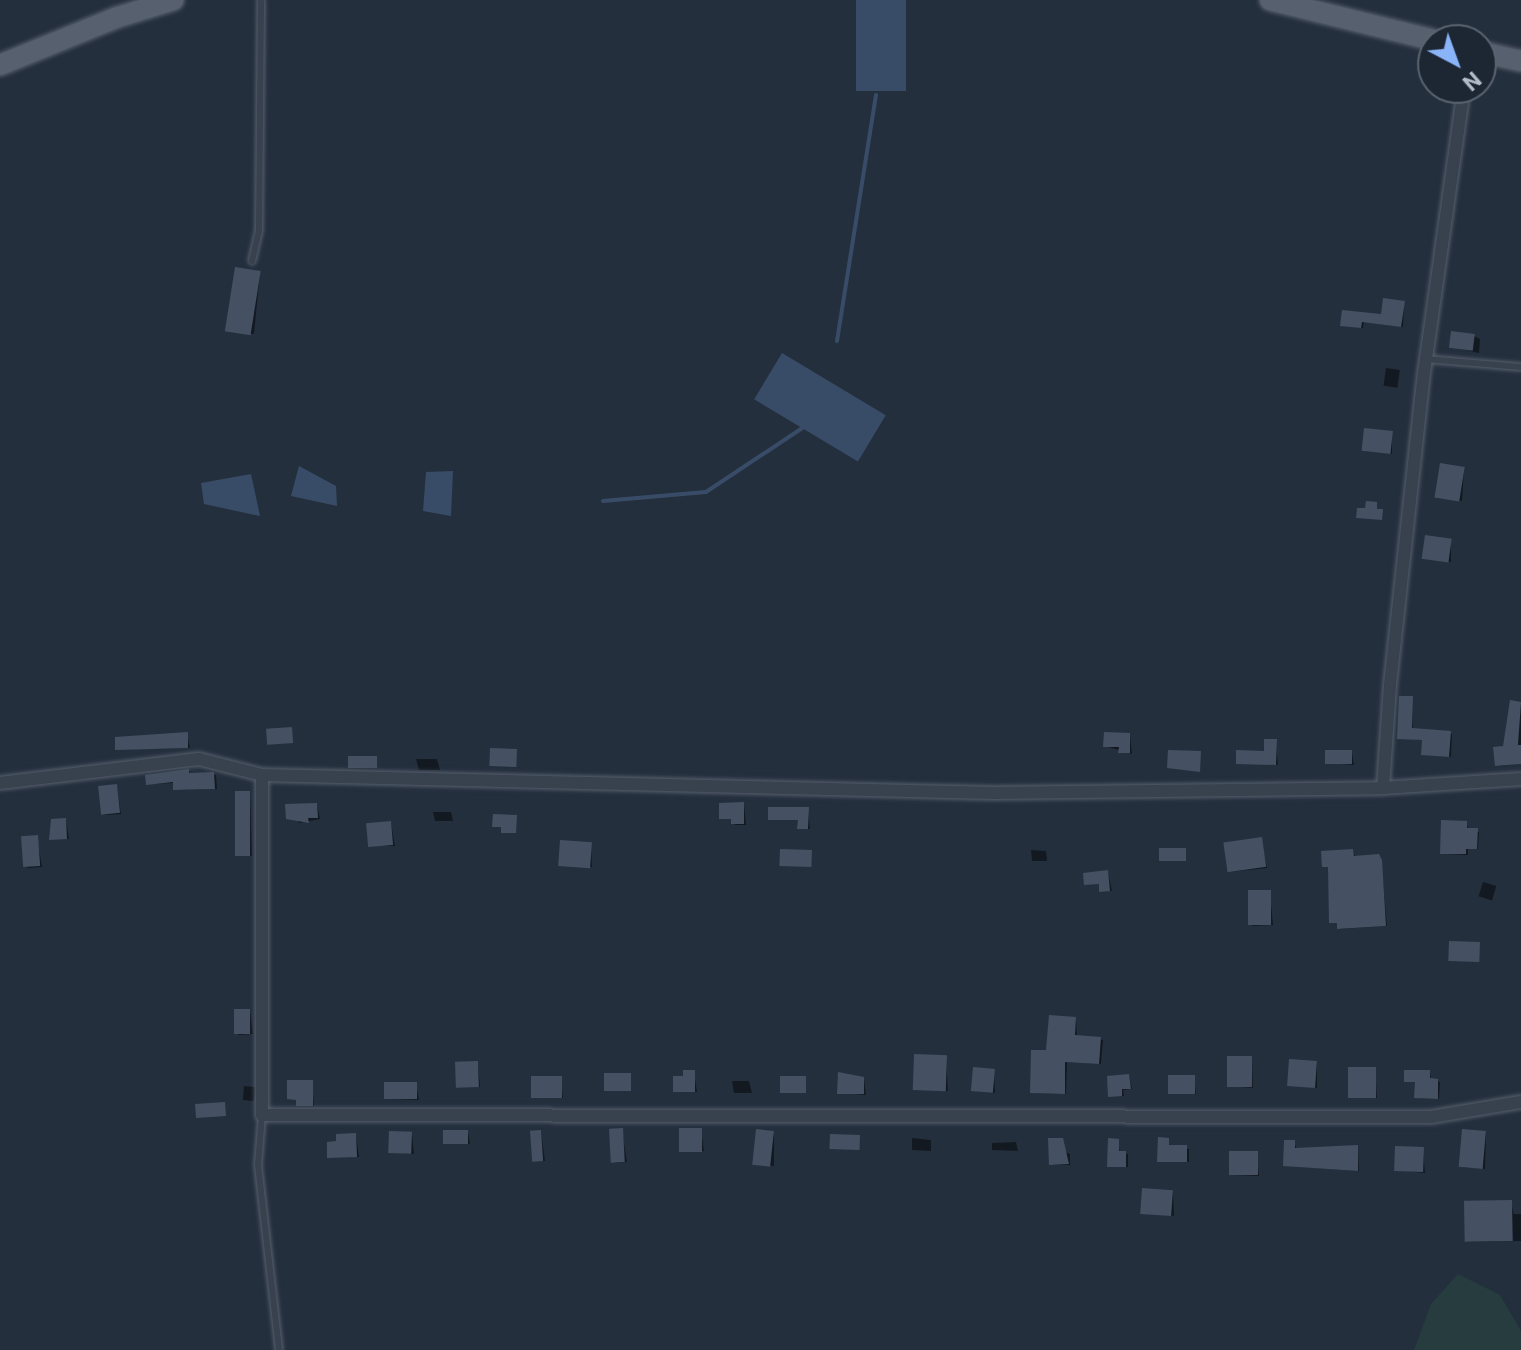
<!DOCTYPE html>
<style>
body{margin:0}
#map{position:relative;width:1521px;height:1350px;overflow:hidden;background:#242f3e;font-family:Roboto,sans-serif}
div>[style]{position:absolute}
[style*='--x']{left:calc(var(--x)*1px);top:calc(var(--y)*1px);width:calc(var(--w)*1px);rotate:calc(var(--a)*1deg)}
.green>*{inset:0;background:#263c3f}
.water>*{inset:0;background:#394c67;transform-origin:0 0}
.shadow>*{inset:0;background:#0007;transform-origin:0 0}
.stream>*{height:4px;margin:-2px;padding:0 2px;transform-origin:2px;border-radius:2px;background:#394c67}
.building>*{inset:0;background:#455162;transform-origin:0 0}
.roads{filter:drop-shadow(0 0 2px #565f6c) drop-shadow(0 0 2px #565f6c)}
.service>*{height:6px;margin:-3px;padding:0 3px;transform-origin:3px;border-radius:3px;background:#38414e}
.minor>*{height:12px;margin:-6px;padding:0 6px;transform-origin:6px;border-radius:6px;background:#38414e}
.primary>*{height:20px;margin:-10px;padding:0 10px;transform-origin:10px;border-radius:10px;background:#56606e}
span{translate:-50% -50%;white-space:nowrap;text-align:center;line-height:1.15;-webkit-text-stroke:7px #1d2633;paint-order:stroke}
.north{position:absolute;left:1417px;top:24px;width:80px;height:80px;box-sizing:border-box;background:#1d2633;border:2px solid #59626f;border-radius:50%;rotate:139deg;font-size:22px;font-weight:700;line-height:32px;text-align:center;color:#b4bcc9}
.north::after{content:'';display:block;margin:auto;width:28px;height:36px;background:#8ab4f8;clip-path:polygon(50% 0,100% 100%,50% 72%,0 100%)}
</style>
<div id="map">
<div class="green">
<i style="clip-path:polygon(1458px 1274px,1500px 1295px,1521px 1331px,1521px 1350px,1414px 1350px,1431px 1304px)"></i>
</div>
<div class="water">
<i style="left:856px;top:0;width:50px;height:91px"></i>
<i style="left:782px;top:353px;width:121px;height:54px;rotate:31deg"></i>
<i style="clip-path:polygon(299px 466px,336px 486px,337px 506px,291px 496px)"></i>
<i style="clip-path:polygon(453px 471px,451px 516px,423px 511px,426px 472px)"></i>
<i style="clip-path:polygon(251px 474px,260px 516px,204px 504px,201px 483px)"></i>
</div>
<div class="shadow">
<i style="clip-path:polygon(260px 273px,254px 334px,231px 331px)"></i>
<i style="clip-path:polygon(1404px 303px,1403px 327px,1364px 322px,1363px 328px,1344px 326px,1383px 316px)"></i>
<i style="clip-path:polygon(1474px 336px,1480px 339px,1479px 353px,1451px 347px)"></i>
<i style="left:1386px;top:368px;width:14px;height:18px;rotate:8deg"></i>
<i style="clip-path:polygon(1392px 433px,1392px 454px,1366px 451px)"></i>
<i style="clip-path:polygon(1464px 469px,1462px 501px,1439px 498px)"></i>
<i style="clip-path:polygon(1451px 541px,1451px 562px,1424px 558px)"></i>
<i style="clip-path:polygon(1412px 698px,1413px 731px,1452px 734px,1451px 757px,1425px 755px,1424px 740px,1399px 738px)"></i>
<i style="clip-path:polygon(1512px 703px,1521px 704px,1521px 764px,1499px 766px)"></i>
<i style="clip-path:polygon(187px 734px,190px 748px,117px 749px)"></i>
<i style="clip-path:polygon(1130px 735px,1132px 754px,1105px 746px)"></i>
<i style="clip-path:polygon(1276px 741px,1278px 765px,1238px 763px,1266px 753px)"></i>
<i style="clip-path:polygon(1352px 752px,1354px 765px,1327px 763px)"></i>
<i style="clip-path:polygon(416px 759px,437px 759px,440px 770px,419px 770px)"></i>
<i style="clip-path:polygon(189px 771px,191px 775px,216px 775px,217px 789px,178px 790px,175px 783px,148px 784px)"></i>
<i style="clip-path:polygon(117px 786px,121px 814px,105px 815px,103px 814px)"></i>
<i style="clip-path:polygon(250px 793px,252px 856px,242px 856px,240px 855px)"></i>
<i style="clip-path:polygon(744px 804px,746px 825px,735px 825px,733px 819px,721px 818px)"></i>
<i style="clip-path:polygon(317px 805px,320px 819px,299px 823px,298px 819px)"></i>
<i style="clip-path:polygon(808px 809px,810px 829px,802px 829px,800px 820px,770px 819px)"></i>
<i style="clip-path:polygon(433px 812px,451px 812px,453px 821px,435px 821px)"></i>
<i style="clip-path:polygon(66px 820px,69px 839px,51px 839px)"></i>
<i style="clip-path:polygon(391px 823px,395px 846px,370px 846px)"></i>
<i style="clip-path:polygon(1466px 823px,1469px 830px,1479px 832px,1478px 849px,1468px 849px,1468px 855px,1444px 854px)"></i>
<i style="clip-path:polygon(37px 837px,42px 867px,28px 868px,26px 866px)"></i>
<i style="clip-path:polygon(1261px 840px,1267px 868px,1229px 872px)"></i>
<i style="clip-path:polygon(591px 844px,592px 867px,560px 865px)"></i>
<i style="clip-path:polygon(1031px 850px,1046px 851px,1047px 861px,1032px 861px)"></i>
<i style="clip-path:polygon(1353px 851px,1356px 858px,1381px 858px,1387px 926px,1341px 929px,1339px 923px,1331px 922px,1330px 867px,1324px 866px)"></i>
<i style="clip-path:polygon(1108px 872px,1112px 891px,1101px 890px,1101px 884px,1086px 884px)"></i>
<i style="left:1483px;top:882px;width:14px;height:15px;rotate:17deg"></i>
<i style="clip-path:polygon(1270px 892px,1273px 925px,1253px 926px,1250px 924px)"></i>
<i style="clip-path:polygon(250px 1011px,253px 1034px,239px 1035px,237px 1033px)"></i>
<i style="clip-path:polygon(1076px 1019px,1077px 1037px,1103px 1040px,1101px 1064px,1067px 1062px,1066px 1094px,1034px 1093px,1048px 1052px)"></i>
<i style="clip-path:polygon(946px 1057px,948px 1091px,915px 1089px)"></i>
<i style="clip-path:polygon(1252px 1058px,1253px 1088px,1228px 1086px)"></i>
<i style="clip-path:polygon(478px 1063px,480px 1087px,457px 1086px)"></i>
<i style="clip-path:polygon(1317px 1063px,1317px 1088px,1289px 1085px)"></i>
<i style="clip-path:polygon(1375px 1069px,1377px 1098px,1352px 1098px)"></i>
<i style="clip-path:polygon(994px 1071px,995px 1093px,974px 1090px)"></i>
<i style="clip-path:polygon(694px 1072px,697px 1092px,675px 1091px,685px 1078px)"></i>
<i style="clip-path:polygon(1430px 1072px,1431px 1080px,1440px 1082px,1439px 1099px,1418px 1098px,1417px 1082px,1408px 1082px)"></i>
<i style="clip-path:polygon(1129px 1076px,1132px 1089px,1123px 1090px,1124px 1096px,1110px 1096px)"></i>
<i style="clip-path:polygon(1194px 1077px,1196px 1094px,1170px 1093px)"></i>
<i style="clip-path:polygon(561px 1078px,563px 1098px,533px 1097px)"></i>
<i style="clip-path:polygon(864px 1079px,866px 1095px,839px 1093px)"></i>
<i style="clip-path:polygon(732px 1081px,749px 1081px,752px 1093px,734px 1093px)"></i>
<i style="clip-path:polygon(312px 1082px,314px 1106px,300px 1106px,298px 1100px,289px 1098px)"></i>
<i style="clip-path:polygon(416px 1084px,419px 1100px,386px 1099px)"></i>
<i style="left:244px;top:1086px;width:11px;height:14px;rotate:5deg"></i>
<i style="clip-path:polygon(701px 1130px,704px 1151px,682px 1151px)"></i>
<i style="clip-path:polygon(622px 1131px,627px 1162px,616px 1163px,614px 1162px)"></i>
<i style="clip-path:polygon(468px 1132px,470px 1144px,445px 1143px)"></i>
<i style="clip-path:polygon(541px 1132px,545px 1161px,536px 1161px,534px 1160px)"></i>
<i style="clip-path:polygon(774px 1133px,774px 1166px,758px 1165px)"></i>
<i style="clip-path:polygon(1486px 1133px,1485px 1169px,1463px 1167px)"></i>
<i style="clip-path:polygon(412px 1134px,414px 1154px,391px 1152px)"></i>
<i style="clip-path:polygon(356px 1135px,359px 1157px,329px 1157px)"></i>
<i style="clip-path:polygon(912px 1138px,931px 1140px,931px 1151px,912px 1150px)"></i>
<i style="clip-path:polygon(1063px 1140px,1065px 1152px,1070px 1154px,1070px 1165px,1054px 1165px)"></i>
<i style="clip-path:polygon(1168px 1140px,1170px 1147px,1189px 1149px,1189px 1162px,1162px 1162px)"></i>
<i style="clip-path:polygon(1118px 1141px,1120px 1153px,1128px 1154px,1128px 1167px,1112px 1167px)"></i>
<i style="clip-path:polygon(1016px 1142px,1018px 1151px,992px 1150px,992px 1143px)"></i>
<i style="clip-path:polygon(1294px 1142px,1297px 1150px,1358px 1147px,1359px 1171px,1288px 1166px)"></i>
<i style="clip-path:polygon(1423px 1149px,1425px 1173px,1396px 1170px)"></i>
<i style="clip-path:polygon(1257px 1153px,1259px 1176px,1233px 1175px)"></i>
<i style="clip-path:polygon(1173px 1192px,1174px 1216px,1143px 1213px)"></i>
<i style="clip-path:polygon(1511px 1202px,1514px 1214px,1521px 1214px,1521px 1241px,1468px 1242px)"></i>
</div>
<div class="stream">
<i style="--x:837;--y:341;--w:249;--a:-81"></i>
<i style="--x:603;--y:501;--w:103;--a:-5"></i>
<i style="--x:706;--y:492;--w:121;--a:-33.6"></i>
</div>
<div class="building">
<i style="left:235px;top:267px;width:26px;height:65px;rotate:9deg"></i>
<i style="clip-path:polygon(1383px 298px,1405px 301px,1401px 327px,1362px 322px,1361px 328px,1340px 326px,1342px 310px,1381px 314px)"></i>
<i style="left:1451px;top:331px;width:24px;height:17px;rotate:7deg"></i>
<i style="left:1364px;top:428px;width:29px;height:23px;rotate:6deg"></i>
<i style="left:1440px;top:463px;width:25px;height:35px;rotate:9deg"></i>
<i style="clip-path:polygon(1366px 501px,1377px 502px,1377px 509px,1383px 509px,1382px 520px,1356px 518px,1357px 508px,1365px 508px)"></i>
<i style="left:1425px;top:535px;width:27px;height:24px;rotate:8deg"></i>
<i style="clip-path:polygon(1399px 696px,1413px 696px,1412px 728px,1451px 731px,1449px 757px,1421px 755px,1422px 740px,1397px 739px)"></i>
<i style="clip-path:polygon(1510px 700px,1521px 702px,1518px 745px,1521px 745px,1521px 764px,1495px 766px,1493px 747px,1503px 746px)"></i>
<i style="left:292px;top:727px;width:16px;height:26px;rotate:86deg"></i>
<i style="clip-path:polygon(188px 732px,188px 748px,115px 750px,115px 737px)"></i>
<i style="clip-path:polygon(1104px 732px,1130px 733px,1130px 753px,1118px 753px,1119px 747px,1103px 747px)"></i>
<i style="clip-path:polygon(1264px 739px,1277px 739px,1276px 765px,1236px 764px,1236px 750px,1264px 751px)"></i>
<i style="left:490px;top:748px;width:27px;height:18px;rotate:2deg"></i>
<i style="clip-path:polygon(1168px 750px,1201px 751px,1200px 772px,1167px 768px)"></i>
<i style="left:1325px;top:750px;width:27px;height:14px"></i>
<i style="left:348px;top:756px;width:29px;height:12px"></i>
<i style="clip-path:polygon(189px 769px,189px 773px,214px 772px,215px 789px,173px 790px,173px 782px,146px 785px,145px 775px)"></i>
<i style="left:117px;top:784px;width:29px;height:19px;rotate:84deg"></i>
<i style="left:235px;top:791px;width:15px;height:65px"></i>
<i style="clip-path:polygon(744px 802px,744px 824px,731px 824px,731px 819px,719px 819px,719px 803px)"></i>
<i style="clip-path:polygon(317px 803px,318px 818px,308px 818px,309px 823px,286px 819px,285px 804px)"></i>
<i style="clip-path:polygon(768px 807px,809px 807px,808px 829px,797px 829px,798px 820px,768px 820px)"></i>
<i style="clip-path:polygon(493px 814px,517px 815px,516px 833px,501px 833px,501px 827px,492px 827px)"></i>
<i style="clip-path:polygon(66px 818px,67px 839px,49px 840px,51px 819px)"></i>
<i style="clip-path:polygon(1441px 820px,1467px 821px,1467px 828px,1478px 828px,1477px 849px,1466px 849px,1466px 854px,1440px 854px)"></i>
<i style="left:391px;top:821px;width:24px;height:25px;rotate:85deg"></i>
<i style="left:38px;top:835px;width:31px;height:17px;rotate:86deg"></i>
<i style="left:1262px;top:837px;width:30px;height:39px;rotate:82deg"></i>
<i style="left:560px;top:840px;width:32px;height:26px;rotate:4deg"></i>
<i style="left:1186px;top:848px;width:13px;height:27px;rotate:90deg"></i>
<i style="left:780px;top:849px;width:32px;height:17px;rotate:2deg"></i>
<i style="clip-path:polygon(1353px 849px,1354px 856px,1379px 854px,1382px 860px,1386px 926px,1337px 929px,1337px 923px,1329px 923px,1328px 867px,1322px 867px,1321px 851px)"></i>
<i style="clip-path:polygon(1108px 870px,1110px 891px,1099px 892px,1099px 884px,1084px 885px,1083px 873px)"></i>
<i style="left:1271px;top:890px;width:35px;height:23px;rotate:90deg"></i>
<i style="left:1449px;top:941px;width:31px;height:20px;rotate:2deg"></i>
<i style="left:234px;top:1009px;width:16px;height:25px"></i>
<i style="clip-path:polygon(1049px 1015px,1076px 1017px,1075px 1035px,1101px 1037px,1099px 1064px,1065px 1062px,1065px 1094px,1030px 1093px,1031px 1050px,1046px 1050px)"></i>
<i style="left:914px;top:1054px;width:33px;height:36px;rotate:2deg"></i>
<i style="left:1227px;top:1056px;width:25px;height:31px"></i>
<i style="left:1289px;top:1059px;width:28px;height:27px;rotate:4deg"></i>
<i style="left:478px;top:1061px;width:26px;height:23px;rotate:88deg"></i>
<i style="left:973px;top:1067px;width:22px;height:24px;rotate:5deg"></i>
<i style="left:1348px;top:1067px;width:28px;height:31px"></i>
<i style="clip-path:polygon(683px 1070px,695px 1070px,695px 1092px,673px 1092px,673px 1076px,683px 1076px)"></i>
<i style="clip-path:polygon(1404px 1070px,1430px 1070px,1430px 1078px,1438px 1079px,1438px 1099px,1414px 1098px,1415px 1082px,1404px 1082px)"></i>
<i style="clip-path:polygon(838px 1072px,864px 1077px,864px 1094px,837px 1094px)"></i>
<i style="left:604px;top:1073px;width:27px;height:18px"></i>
<i style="clip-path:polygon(1129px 1074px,1131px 1089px,1122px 1089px,1122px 1096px,1108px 1097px,1107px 1076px)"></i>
<i style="left:1168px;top:1075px;width:27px;height:19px"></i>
<i style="left:531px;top:1076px;width:31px;height:22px"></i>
<i style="left:806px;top:1076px;width:17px;height:26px;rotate:90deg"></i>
<i style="clip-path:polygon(287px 1080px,313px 1080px,313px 1106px,296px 1106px,296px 1100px,287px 1099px)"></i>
<i style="left:417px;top:1082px;width:17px;height:33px;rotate:90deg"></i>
<i style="left:225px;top:1102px;width:14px;height:30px;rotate:86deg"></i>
<i style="left:623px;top:1128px;width:34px;height:14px;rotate:87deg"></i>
<i style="left:679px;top:1128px;width:23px;height:24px"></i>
<i style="left:756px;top:1129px;width:18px;height:36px;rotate:6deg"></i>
<i style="left:1462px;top:1129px;width:24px;height:38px;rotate:5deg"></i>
<i style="left:443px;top:1130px;width:25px;height:14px"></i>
<i style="left:541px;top:1130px;width:31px;height:11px;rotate:86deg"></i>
<i style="left:389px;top:1131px;width:23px;height:22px;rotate:2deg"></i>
<i style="clip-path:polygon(356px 1133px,357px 1157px,327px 1158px,327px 1142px,336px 1141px,336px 1134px)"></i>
<i style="left:830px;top:1134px;width:30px;height:15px;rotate:2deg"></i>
<i style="clip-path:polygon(1158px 1137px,1169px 1138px,1169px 1145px,1187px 1145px,1187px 1162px,1157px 1162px)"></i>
<i style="clip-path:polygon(1048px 1138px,1063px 1138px,1069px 1164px,1049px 1165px)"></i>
<i style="clip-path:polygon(1108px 1138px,1119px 1139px,1119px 1151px,1126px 1151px,1126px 1167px,1107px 1167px)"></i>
<i style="clip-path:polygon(1284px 1140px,1295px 1140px,1295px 1148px,1358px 1145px,1358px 1171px,1283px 1166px)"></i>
<i style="left:1395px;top:1146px;width:29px;height:25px;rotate:2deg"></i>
<i style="left:1229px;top:1151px;width:29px;height:24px"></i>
<i style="left:1142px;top:1188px;width:31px;height:26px;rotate:4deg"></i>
<i style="left:1512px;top:1200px;width:41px;height:48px;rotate:89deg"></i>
</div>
<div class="roads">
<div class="service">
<i style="--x:252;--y:261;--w:31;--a:-77"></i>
<i style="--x:259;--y:231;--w:231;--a:-89.5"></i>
<i style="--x:1426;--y:359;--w:95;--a:4.8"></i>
<i style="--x:262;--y:1115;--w:50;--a:94.6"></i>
<i style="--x:258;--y:1165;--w:186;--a:83.5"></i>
</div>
<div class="minor">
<i style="--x:262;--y:775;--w:340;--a:90"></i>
<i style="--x:262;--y:1115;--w:1169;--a:0.1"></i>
<i style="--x:1431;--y:1117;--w:91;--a:-9.5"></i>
<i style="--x:0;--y:783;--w:200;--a:-6.9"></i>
<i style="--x:199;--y:759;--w:65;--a:14.3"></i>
<i style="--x:262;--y:775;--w:731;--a:1.41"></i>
<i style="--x:993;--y:793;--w:390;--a:-0.7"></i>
<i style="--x:1383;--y:788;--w:138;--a:-3.7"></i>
<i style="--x:1383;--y:788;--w:103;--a:-86.1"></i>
<i style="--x:1390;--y:685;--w:314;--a:-83.8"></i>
<i style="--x:1424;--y:373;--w:288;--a:-82"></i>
</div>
<div class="primary">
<i style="--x:1270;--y:0;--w:168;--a:13.8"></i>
<i style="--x:1481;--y:52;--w:41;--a:12.7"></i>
<i style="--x:0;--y:65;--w:124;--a:-22.2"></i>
<i style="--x:115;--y:18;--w:61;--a:-17.2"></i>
</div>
</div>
<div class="north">N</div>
</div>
